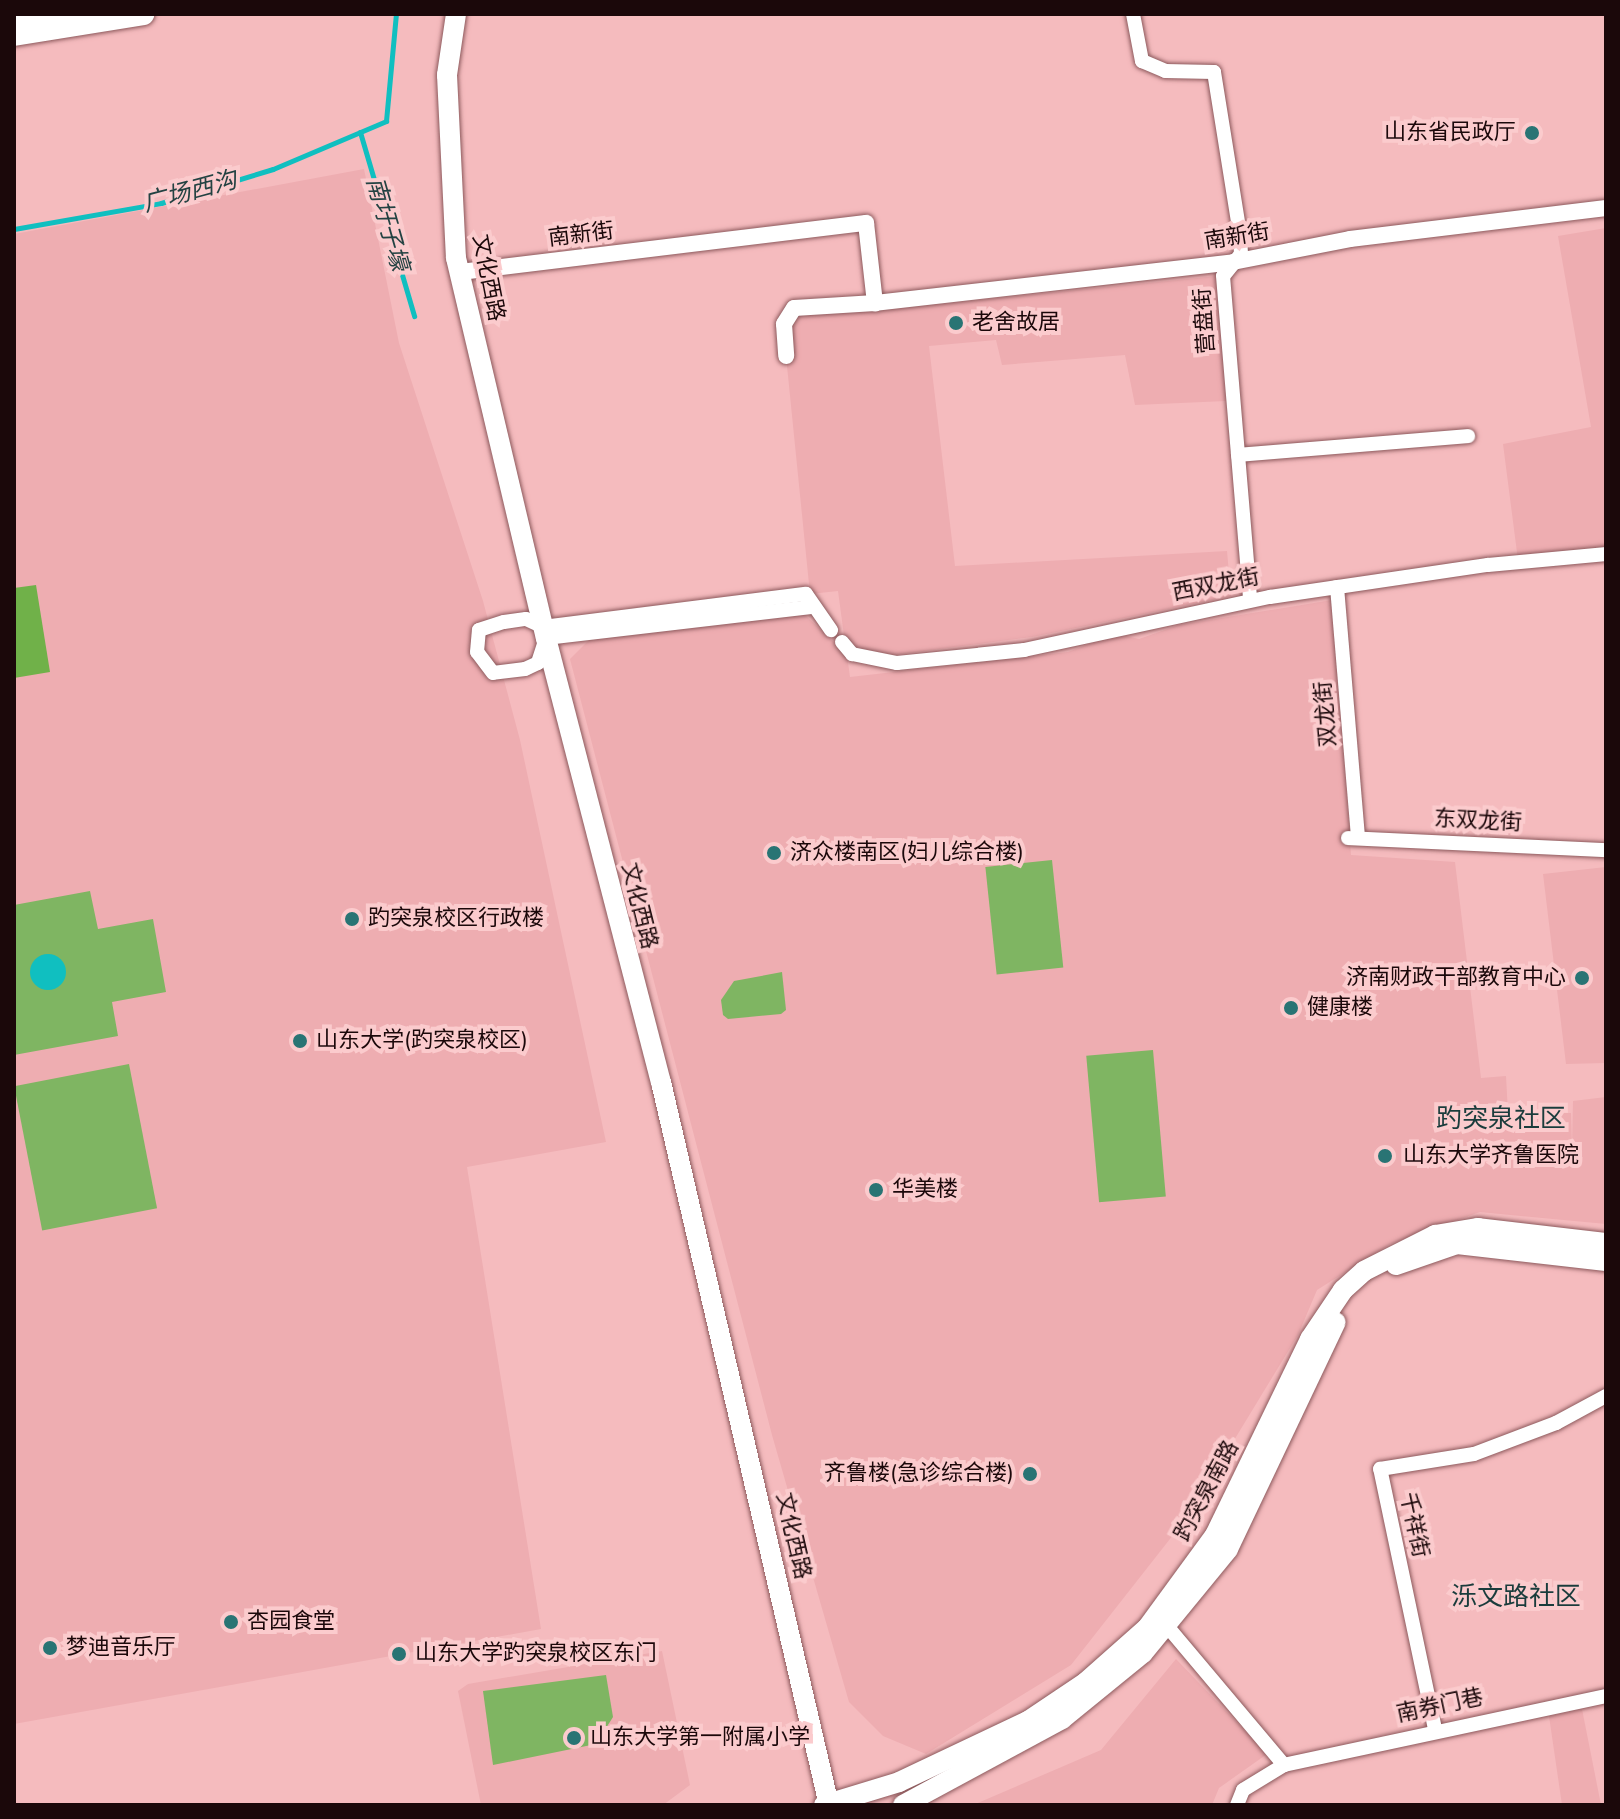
<!DOCTYPE html>
<meta charset="utf-8">
<style>
body{margin:0}
#map{position:relative;width:1620px;height:1819px;overflow:hidden;background:#f5bbbe;font-family:"Nunito Sans","Noto Sans SC",sans-serif}
div>[style]{position:absolute}
[style*='--x']{left:calc(var(--x)*1px);top:calc(var(--y)*1px);width:calc(var(--w)*1px);rotate:calc(var(--a)*1deg)}
.built>*{inset:0;background:#eeadb1}
.green>*{inset:0;background:#7fb562;transform-origin:0 0}
.forest>*{inset:0;background:#70b149}
.water>*{inset:0;background:#10bfc0}
.round{border-radius:50%}
.stream>*{height:5px;margin:-2.5px;padding:0 2.5px;transform-origin:2.5px;border-radius:2.5px;background:#10bfc0}
.roads{filter:drop-shadow(0 0 2px #8c595c) drop-shadow(0 0 2px #8c595c)}
.minor>*{height:14px;margin:-7px;padding:0 7px;transform-origin:7px;border-radius:7px;background:#fff}
.tertiary>*{height:16px;margin:-8px;padding:0 8px;transform-origin:8px;border-radius:8px;background:#fff}
.secondary>*{height:20px;margin:-10px;padding:0 10px;transform-origin:10px;border-radius:10px;background:#fff}
.primary>*{height:22px;margin:-11px;padding:0 11px;transform-origin:11px;border-radius:11px;background:#fff}
.trunk>*{height:22px;margin:-11px;padding:0 11px;transform-origin:11px;border-radius:11px;background:#fff}
.dots>*{width:22px;height:22px;translate:-50% -50%;box-sizing:border-box;border:4px solid #fbcbcd;border-radius:50%}
span{translate:-50% -50%;white-space:nowrap;text-align:center;line-height:1.15;-webkit-text-stroke:8px #fbcbcd;paint-order:stroke}
.poi-label{font-size:22px;color:#1b080a}
.right{translate:-100% -50%;text-align:right}
.left{translate:0 -50%;text-align:left}
.street-label{font-size:22px;color:#1b080a}
.water-label{font-size:24px;color:#234242;font-style:italic}
.quarter-label{font-size:26px;color:#1a3c3c}
.frame{position:absolute;inset:0;border:16px solid #1b080a;pointer-events:none}
</style>
<div id="map">
<div class="built">
<i style="clip-path:polygon(364px 169px,399px 343px,483px 601px,520px 740px,606px 1142px,467px 1167px,541px 1629px,14px 1724px,14px 234px)"></i>
<i style="clip-path:polygon(1606px 228px,1606px 560px,1519px 568px,1503px 444px,1591px 427px,1558px 236px)"></i>
<i style="clip-path:polygon(1217px 276px,1226px 401px,1135px 405px,1125px 355px,1002px 365px,996px 340px,929px 346px,955px 566px,1227px 551px,1231px 596px,1032px 637px,886px 656px,845px 643px,838px 591px,810px 594px,786px 356px,794px 308px,940px 304px)"></i>
<i style="clip-path:polygon(1332px 600px,1351px 855px,1455px 862px,1481px 1078px,1506px 1076px,1508px 1113px,1571px 1113px,1572px 1147px,1573px 1101px,1606px 1097px,1606px 1224px,1480px 1212px,1390px 1244px,1317px 1290px,1298px 1335px,1188px 1516px,1071px 1665px,926px 1754px,883px 1736px,849px 1702px,772px 1435px,570px 659px,592px 637px,803px 613px,847px 655px,850px 677px,1068px 652px,1116px 634px,1139px 639px,1179px 625px)"></i>
<i style="clip-path:polygon(1606px 867px,1606px 1063px,1566px 1064px,1543px 874px)"></i>
<i style="clip-path:polygon(662px 1651px,690px 1785px,663px 1805px,481px 1805px,458px 1691px,468px 1684px)"></i>
<i style="clip-path:polygon(1176px 1659px,1267px 1754px,1219px 1788px,1212px 1805px,973px 1805px,1101px 1750px)"></i>
<i style="clip-path:polygon(1582px 1709px,1601px 1805px,1562px 1805px,1549px 1716px)"></i>
</div>
<div class="green">
<i style="left:1052px;top:860px;width:108px;height:67px;rotate:84deg"></i>
<i style="clip-path:polygon(90px 891px,98px 929px,153px 919px,166px 992px,112px 1002px,118px 1036px,14px 1055px,14px 905px)"></i>
<i style="clip-path:polygon(782px 972px,786px 1010px,781px 1014px,728px 1019px,723px 1015px,721px 1000px,734px 981px)"></i>
<i style="left:1153px;top:1050px;width:147px;height:67px;rotate:85deg"></i>
<i style="left:129px;top:1064px;width:147px;height:117px;rotate:79deg"></i>
<i style="clip-path:polygon(606px 1675px,613px 1717px,596px 1744px,493px 1765px,483px 1691px)"></i>
</div>
<div class="forest">
<i style="clip-path:polygon(36px 585px,50px 672px,14px 678px,14px 588px)"></i>
</div>
<div class="water">
<i class="round" style="left:30px;top:954px;width:36px;height:36px"></i>
</div>
<div class="stream">
<i style="--x:360;--y:132;--w:192;--a:73.6"></i>
<i style="--x:14;--y:229;--w:149;--a:-10"></i>
<i style="--x:161;--y:203;--w:117;--a:-16.9"></i>
<i style="--x:273;--y:169;--w:123;--a:-23"></i>
<i style="--x:386;--y:121;--w:107;--a:-84.7"></i>
</div>
<div class="roads">
<div class="minor">
<i style="--x:1133;--y:14;--w:48;--a:79.2"></i>
<i style="--x:1142;--y:61;--w:25;--a:23"></i>
<i style="--x:1165;--y:71;--w:49;--a:1.2"></i>
<i style="--x:1214;--y:72;--w:165;--a:80.9"></i>
<i style="--x:1240;--y:235;--w:19;--a:87"></i>
<i style="--x:1241;--y:254;--w:28;--a:129"></i>
<i style="--x:1223;--y:276;--w:325;--a:85.2"></i>
<i style="--x:1238;--y:455;--w:231;--a:-4.7"></i>
<i style="--x:1337;--y:587;--w:251;--a:85.2"></i>
<i style="--x:811;--y:607;--w:267;--a:173.3"></i>
<i style="--x:546;--y:638;--w:26;--a:108"></i>
<i style="--x:538;--y:663;--w:14;--a:155"></i>
<i style="--x:525;--y:669;--w:32;--a:173"></i>
<i style="--x:493;--y:673;--w:26;--a:-127"></i>
<i style="--x:477;--y:652;--w:22;--a:-85"></i>
<i style="--x:479;--y:630;--w:26;--a:-18"></i>
<i style="--x:504;--y:622;--w:22;--a:-8"></i>
<i style="--x:526;--y:619;--w:19;--a:25"></i>
<i style="--x:543;--y:627;--w:265;--a:-7.2"></i>
<i style="--x:806;--y:594;--w:44;--a:55.2"></i>
<i style="--x:842;--y:642;--w:16;--a:50"></i>
<i style="--x:852;--y:654;--w:46;--a:11.3"></i>
<i style="--x:897;--y:663;--w:128;--a:-5.8"></i>
<i style="--x:1024;--y:650;--w:252;--a:-12.2"></i>
<i style="--x:1270;--y:597;--w:220;--a:-8.4"></i>
<i style="--x:1488;--y:565;--w:119;--a:-5.3"></i>
<i style="--x:1348;--y:838;--w:258;--a:2.7"></i>
<i style="--x:1167;--y:1626;--w:182;--a:49.9"></i>
<i style="--x:1435;--y:1729;--w:266;--a:-101.9"></i>
<i style="--x:1380;--y:1469;--w:95;--a:-9.1"></i>
<i style="--x:1474;--y:1454;--w:88;--a:-20.7"></i>
<i style="--x:1556;--y:1423;--w:57;--a:-28.4"></i>
<i style="--x:1237;--y:1805;--w:16;--a:-68"></i>
<i style="--x:1243;--y:1790;--w:48;--a:-31.4"></i>
<i style="--x:1284;--y:1765;--w:329;--a:-12.1"></i>
</div>
<div class="tertiary">
<i style="--x:460;--y:272;--w:409;--a:-6.9"></i>
<i style="--x:866;--y:223;--w:81;--a:83.6"></i>
<i style="--x:875;--y:303;--w:81;--a:176.5"></i>
<i style="--x:794;--y:308;--w:19;--a:122"></i>
<i style="--x:784;--y:324;--w:32;--a:86"></i>
<i style="--x:875;--y:303;--w:360;--a:-6.5"></i>
<i style="--x:1233;--y:262;--w:119;--a:-11.1"></i>
<i style="--x:1350;--y:239;--w:258;--a:-6.9"></i>
</div>
<div class="secondary">
<i style="--x:456;--y:14;--w:62;--a:98.4"></i>
<i style="--x:447;--y:75;--w:183;--a:87.2"></i>
<i style="--x:456;--y:258;--w:391;--a:76.7"></i>
<i style="--x:546;--y:638;--w:459;--a:75.5"></i>
<i style="--x:661;--y:1082;--w:742;--a:76.92"></i>
<i style="--x:1396;--y:1265;--w:65;--a:-19"></i>
<i style="--x:1457;--y:1244;--w:150;--a:6.5"></i>
<i style="--x:824;--y:1805;--w:78;--a:-17"></i>
<i style="--x:899;--y:1782;--w:143;--a:-25.3"></i>
<i style="--x:1028;--y:1721;--w:70;--a:-33.9"></i>
<i style="--x:1086;--y:1682;--w:81;--a:-41.5"></i>
<i style="--x:1147;--y:1628;--w:115;--a:-53.8"></i>
<i style="--x:1215;--y:1535;--w:218;--a:-64.1"></i>
<i style="--x:1310;--y:1339;--w:59;--a:-56"></i>
<i style="--x:1343;--y:1290;--w:28;--a:-42"></i>
<i style="--x:1364;--y:1271;--w:80;--a:-26.9"></i>
<i style="--x:1435;--y:1235;--w:44;--a:-9.2"></i>
<i style="--x:1478;--y:1228;--w:129;--a:6.7"></i>
<i style="--x:903;--y:1805;--w:181;--a:-28.4"></i>
<i style="--x:1062;--y:1719;--w:104;--a:-39.2"></i>
<i style="--x:1143;--y:1653;--w:134;--a:-50.7"></i>
<i style="--x:1228;--y:1549;--w:251;--a:-64.6"></i>
</div>
<div class="primary">
<i style="--x:14;--y:35;--w:131;--a:-9.2"></i>
</div>
<div class="trunk">
<i style="--x:14;--y:24;--w:55;--a:-10.5"></i>
</div>
</div>
<div class="dots">
<i style="left:1532px;top:133px;background:#297474"></i>
<i style="left:956px;top:323px;background:#297474"></i>
<i style="left:774px;top:853px;background:#297474"></i>
<i style="left:352px;top:919px;background:#297474"></i>
<i style="left:1582px;top:978px;background:#297474"></i>
<i style="left:1291px;top:1008px;background:#297474"></i>
<i style="left:300px;top:1041px;background:#297474"></i>
<i style="left:1385px;top:1156px;background:#297474"></i>
<i style="left:876px;top:1190px;background:#297474"></i>
<i style="left:1030px;top:1474px;background:#297474"></i>
<i style="left:231px;top:1622px;background:#297474"></i>
<i style="left:50px;top:1648px;background:#297474"></i>
<i style="left:399px;top:1654px;background:#297474"></i>
<i style="left:574px;top:1738px;background:#297474"></i>
</div>
<div class="poi-label">
<span class="right" style="left:1516px;top:133px">山东省民政厅</span>
<span class="left" style="left:972px;top:323px">老舍故居</span>
<span class="left" style="left:790px;top:853px">济众楼南区(妇儿综合楼)</span>
<span class="left" style="left:368px;top:919px">趵突泉校区行政楼</span>
<span class="right" style="left:1566px;top:978px">济南财政干部教育中心</span>
<span class="left" style="left:1307px;top:1008px">健康楼</span>
<span class="left" style="left:316px;top:1041px">山东大学(趵突泉校区)</span>
<span class="left" style="left:1403px;top:1156px">山东大学齐鲁医院</span>
<span class="left" style="left:892px;top:1190px">华美楼</span>
<span class="right" style="left:1014px;top:1474px">齐鲁楼(急诊综合楼)</span>
<span class="left" style="left:247px;top:1622px">杏园食堂</span>
<span class="left" style="left:66px;top:1648px">梦迪音乐厅</span>
<span class="left" style="left:415px;top:1654px">山东大学趵突泉校区东门</span>
<span class="left" style="left:590px;top:1738px">山东大学第一附属小学</span>
</div>
<div class="street-label">
<span style="left:581px;top:235px;rotate:-7deg">南新街</span>
<span style="left:1237px;top:237px;rotate:-9deg">南新街</span>
<span style="left:488px;top:278px;rotate:79deg">文化西路</span>
<span style="left:1205px;top:321px;rotate:-94deg">营盘街</span>
<span style="left:1216px;top:585px;rotate:-11deg">西双龙街</span>
<span style="left:1326px;top:714px;rotate:-95deg">双龙街</span>
<span style="left:1478px;top:821px;rotate:3deg">东双龙街</span>
<span style="left:639px;top:906px;rotate:76deg">文化西路</span>
<span style="left:1207px;top:1491px;rotate:-62deg">趵突泉南路</span>
<span style="left:1414px;top:1525px;rotate:78deg">千祥街</span>
<span style="left:793px;top:1536px;rotate:77deg">文化西路</span>
<span style="left:1440px;top:1706px;rotate:-12deg">南券门巷</span>
</div>
<div class="water-label">
<span style="left:190px;top:192px;rotate:-15deg">广场西沟</span>
<span style="left:387px;top:224px;rotate:74deg">南圩子壕</span>
</div>
<div class="quarter-label">
<span style="left:1501px;top:1119px">趵突泉社区</span>
<span style="left:1516px;top:1597px">泺文路社区</span>
</div>
<div class="frame"></div>
</div>
